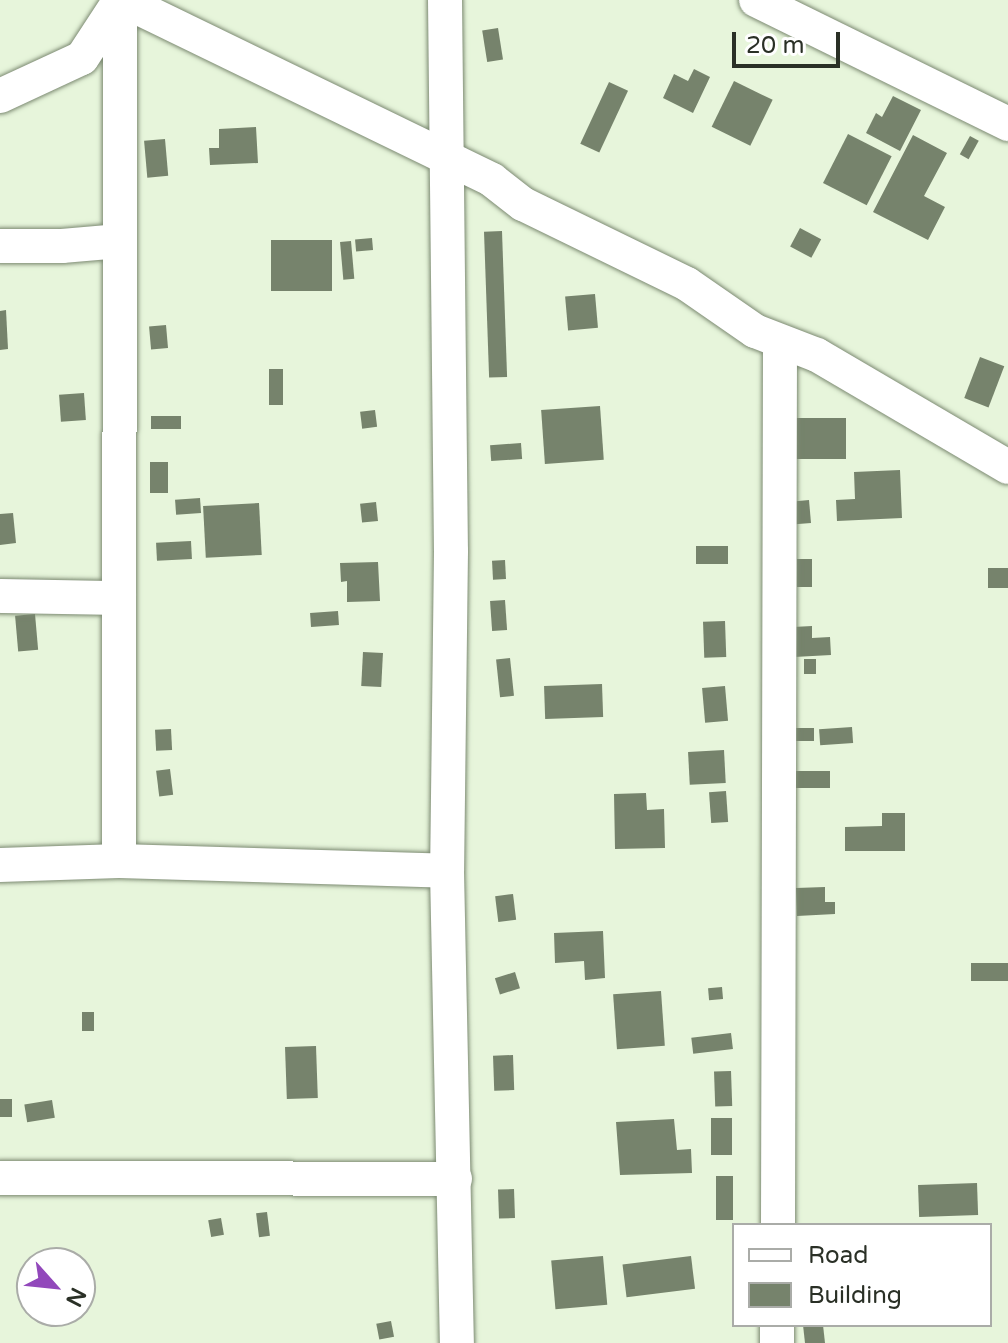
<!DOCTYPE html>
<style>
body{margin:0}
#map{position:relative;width:1008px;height:1343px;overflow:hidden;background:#e7f5db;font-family:"Varela Round",sans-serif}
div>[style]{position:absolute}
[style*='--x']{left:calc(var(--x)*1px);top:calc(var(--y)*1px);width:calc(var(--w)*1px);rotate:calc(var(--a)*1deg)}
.building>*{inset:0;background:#76836c;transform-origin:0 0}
.roads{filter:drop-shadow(0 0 2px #7c8a72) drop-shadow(0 0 2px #7c8a72)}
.minor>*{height:34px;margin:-17px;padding:0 17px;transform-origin:17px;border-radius:17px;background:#fff}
span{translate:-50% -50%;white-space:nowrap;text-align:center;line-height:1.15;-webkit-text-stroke:6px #fff;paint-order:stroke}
.legend{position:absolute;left:732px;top:1223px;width:260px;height:104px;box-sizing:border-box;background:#fff;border:2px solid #aaaca8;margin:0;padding:10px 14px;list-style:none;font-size:24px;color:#2a3026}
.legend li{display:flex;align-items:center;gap:16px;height:40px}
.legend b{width:40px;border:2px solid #aaaca8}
.north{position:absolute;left:16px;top:1247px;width:80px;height:80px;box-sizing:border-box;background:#fff;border:2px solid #aaaca8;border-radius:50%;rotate:117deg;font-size:22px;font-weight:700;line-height:32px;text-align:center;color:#2a3026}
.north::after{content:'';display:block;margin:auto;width:28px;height:36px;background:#9248bb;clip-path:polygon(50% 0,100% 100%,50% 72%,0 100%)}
.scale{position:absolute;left:732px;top:32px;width:108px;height:36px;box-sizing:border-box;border:4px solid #2a3026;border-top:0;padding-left:10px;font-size:24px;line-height:28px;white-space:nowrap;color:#2a3026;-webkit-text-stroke:6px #fff;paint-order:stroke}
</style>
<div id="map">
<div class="building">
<i style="left:498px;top:28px;width:32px;height:16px;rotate:81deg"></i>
<i style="clip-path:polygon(694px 69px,710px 77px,693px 113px,663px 98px,674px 74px,688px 81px)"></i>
<i style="left:734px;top:81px;width:43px;height:51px;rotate:26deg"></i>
<i style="left:609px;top:82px;width:21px;height:68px;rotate:25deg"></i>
<i style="clip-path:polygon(893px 96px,921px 110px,900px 151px,866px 133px,876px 113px,882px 117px)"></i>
<i style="clip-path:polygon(256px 127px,258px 163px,210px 165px,209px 148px,219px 148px,219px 129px)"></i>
<i style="left:848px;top:134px;width:49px;height:55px;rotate:27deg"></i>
<i style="clip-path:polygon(913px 135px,947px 153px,924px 196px,945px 207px,928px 240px,873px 212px)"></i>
<i style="left:970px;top:136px;width:10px;height:21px;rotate:29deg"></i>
<i style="left:165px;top:139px;width:37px;height:21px;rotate:85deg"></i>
<i style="left:800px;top:228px;width:24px;height:21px;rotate:28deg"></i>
<i style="left:502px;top:231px;width:146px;height:18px;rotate:88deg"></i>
<i style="left:372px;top:238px;width:12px;height:17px;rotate:85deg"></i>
<i style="left:271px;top:240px;width:61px;height:51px"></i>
<i style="left:351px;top:241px;width:38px;height:11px;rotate:85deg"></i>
<i style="left:595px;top:294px;width:34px;height:30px;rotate:85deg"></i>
<i style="clip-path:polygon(6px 310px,8px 349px,0 350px,0 311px)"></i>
<i style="left:166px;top:325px;width:23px;height:17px;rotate:85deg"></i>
<i style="left:980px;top:357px;width:26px;height:44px;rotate:21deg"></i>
<i style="left:269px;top:369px;width:14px;height:36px"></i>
<i style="left:84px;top:393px;width:27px;height:25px;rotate:86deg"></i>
<i style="left:600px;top:406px;width:54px;height:59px;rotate:86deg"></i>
<i style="left:375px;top:410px;width:17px;height:15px;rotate:83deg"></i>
<i style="left:151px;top:416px;width:30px;height:13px"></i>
<i style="left:792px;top:418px;width:54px;height:41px"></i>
<i style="left:521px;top:443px;width:16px;height:31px;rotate:86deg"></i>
<i style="left:168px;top:462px;width:31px;height:18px;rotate:90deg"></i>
<i style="clip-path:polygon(900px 470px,902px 518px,837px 521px,836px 500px,855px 499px,854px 472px)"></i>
<i style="left:200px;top:498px;width:15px;height:25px;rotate:86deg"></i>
<i style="left:809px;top:500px;width:23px;height:16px;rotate:85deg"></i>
<i style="left:376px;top:502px;width:19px;height:16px;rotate:84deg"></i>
<i style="left:259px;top:503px;width:52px;height:56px;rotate:87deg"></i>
<i style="clip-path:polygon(13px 513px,16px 543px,0 545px,0 514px)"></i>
<i style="left:191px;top:541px;width:18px;height:35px;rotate:87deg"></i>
<i style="left:728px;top:546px;width:18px;height:32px;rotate:90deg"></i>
<i style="left:797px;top:559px;width:15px;height:28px"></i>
<i style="left:505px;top:560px;width:19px;height:13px;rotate:87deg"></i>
<i style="clip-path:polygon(378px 562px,380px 601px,347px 602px,347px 581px,341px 582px,340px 563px)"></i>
<i style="left:1008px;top:568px;width:20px;height:20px;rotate:90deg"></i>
<i style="left:505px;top:600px;width:30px;height:15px;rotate:86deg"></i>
<i style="left:338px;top:611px;width:14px;height:28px;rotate:86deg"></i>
<i style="left:35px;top:614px;width:36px;height:20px;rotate:85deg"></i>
<i style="left:725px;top:621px;width:36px;height:22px;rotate:88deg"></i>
<i style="clip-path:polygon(812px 626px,812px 638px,830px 637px,831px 655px,794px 657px,793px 627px)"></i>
<i style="left:363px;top:652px;width:20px;height:34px;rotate:3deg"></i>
<i style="left:510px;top:658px;width:38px;height:14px;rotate:84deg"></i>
<i style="left:816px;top:659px;width:15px;height:12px;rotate:90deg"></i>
<i style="left:602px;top:684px;width:33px;height:58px;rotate:88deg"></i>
<i style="left:725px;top:686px;width:35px;height:23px;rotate:85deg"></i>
<i style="left:852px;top:727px;width:16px;height:33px;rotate:86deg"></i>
<i style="left:794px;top:728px;width:20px;height:13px"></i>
<i style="left:171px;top:729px;width:21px;height:16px;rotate:87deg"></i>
<i style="left:724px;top:750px;width:33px;height:36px;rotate:87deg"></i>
<i style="left:170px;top:769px;width:26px;height:14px;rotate:83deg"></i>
<i style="left:830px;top:771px;width:17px;height:38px;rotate:90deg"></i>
<i style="left:726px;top:791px;width:31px;height:17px;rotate:86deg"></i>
<i style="clip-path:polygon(646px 793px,647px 810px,664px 809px,665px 848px,615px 849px,614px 794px)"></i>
<i style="clip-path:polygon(882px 813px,905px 813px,905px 851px,845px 851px,845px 827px,882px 826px)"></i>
<i style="clip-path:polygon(825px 887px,825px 902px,835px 902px,835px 914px,797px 916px,796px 888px)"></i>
<i style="left:513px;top:894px;width:26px;height:18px;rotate:83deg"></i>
<i style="clip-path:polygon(603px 931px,605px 978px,585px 980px,584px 961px,555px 963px,554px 933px)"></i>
<i style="left:1008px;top:963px;width:18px;height:37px;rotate:90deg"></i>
<i style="left:515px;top:972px;width:17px;height:21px;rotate:73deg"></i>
<i style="left:722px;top:987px;width:12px;height:14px;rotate:85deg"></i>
<i style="left:661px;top:991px;width:55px;height:48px;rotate:86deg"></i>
<i style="left:82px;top:1012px;width:12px;height:19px"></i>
<i style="left:731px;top:1033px;width:16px;height:40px;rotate:83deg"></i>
<i style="left:316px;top:1046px;width:52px;height:31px;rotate:88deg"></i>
<i style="left:513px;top:1055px;width:35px;height:20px;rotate:88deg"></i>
<i style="left:731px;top:1071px;width:35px;height:17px;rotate:88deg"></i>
<i style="left:0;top:1099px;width:12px;height:18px"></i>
<i style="left:52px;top:1100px;width:18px;height:28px;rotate:81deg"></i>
<i style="left:711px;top:1118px;width:21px;height:37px"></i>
<i style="clip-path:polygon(674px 1119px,677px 1150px,691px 1149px,692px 1173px,620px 1175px,616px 1122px)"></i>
<i style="left:716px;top:1176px;width:17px;height:44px"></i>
<i style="left:977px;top:1183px;width:32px;height:59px;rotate:88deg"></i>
<i style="left:514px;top:1189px;width:29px;height:16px;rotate:88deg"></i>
<i style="left:267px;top:1212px;width:24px;height:11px;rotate:83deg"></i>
<i style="left:221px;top:1218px;width:17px;height:13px;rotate:80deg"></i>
<i style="left:603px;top:1256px;width:49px;height:52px;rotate:85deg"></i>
<i style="left:691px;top:1256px;width:33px;height:69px;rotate:83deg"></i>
<i style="left:391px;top:1321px;width:16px;height:15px;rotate:79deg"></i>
<i style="clip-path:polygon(803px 1325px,823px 1325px,825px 1343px,805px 1343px)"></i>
</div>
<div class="roads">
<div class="minor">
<i style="--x:122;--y:0;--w:411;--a:25.9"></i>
<i style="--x:492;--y:180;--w:39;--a:38"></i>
<i style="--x:523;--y:204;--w:182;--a:26"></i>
<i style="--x:687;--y:284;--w:83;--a:34.7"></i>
<i style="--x:755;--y:331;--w:66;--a:21.2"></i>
<i style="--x:817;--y:355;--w:221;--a:30.4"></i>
<i style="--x:445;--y:0;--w:551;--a:89.38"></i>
<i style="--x:451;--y:551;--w:320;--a:90.7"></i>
<i style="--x:447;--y:871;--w:472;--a:88.8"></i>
<i style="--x:756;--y:0;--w:281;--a:26.2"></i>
<i style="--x:0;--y:96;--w:90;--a:-24.9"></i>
<i style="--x:82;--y:58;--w:69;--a:-56.8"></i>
<i style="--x:0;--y:246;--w:62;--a:0"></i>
<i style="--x:62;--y:246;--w:58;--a:-4.9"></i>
<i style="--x:0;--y:596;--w:119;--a:1"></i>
<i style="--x:119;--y:861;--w:861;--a:-89.93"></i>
<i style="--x:0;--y:865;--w:119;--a:-1.9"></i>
<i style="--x:119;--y:861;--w:328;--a:1.7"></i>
<i style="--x:0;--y:1178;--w:455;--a:0.1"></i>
<i style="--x:778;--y:1225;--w:883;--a:-89.87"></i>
<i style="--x:777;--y:1343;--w:18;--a:-90"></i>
</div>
</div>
<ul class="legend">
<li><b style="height:10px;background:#fff"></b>Road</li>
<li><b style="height:22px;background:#76836c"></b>Building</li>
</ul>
<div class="north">N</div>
<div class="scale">20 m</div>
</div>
